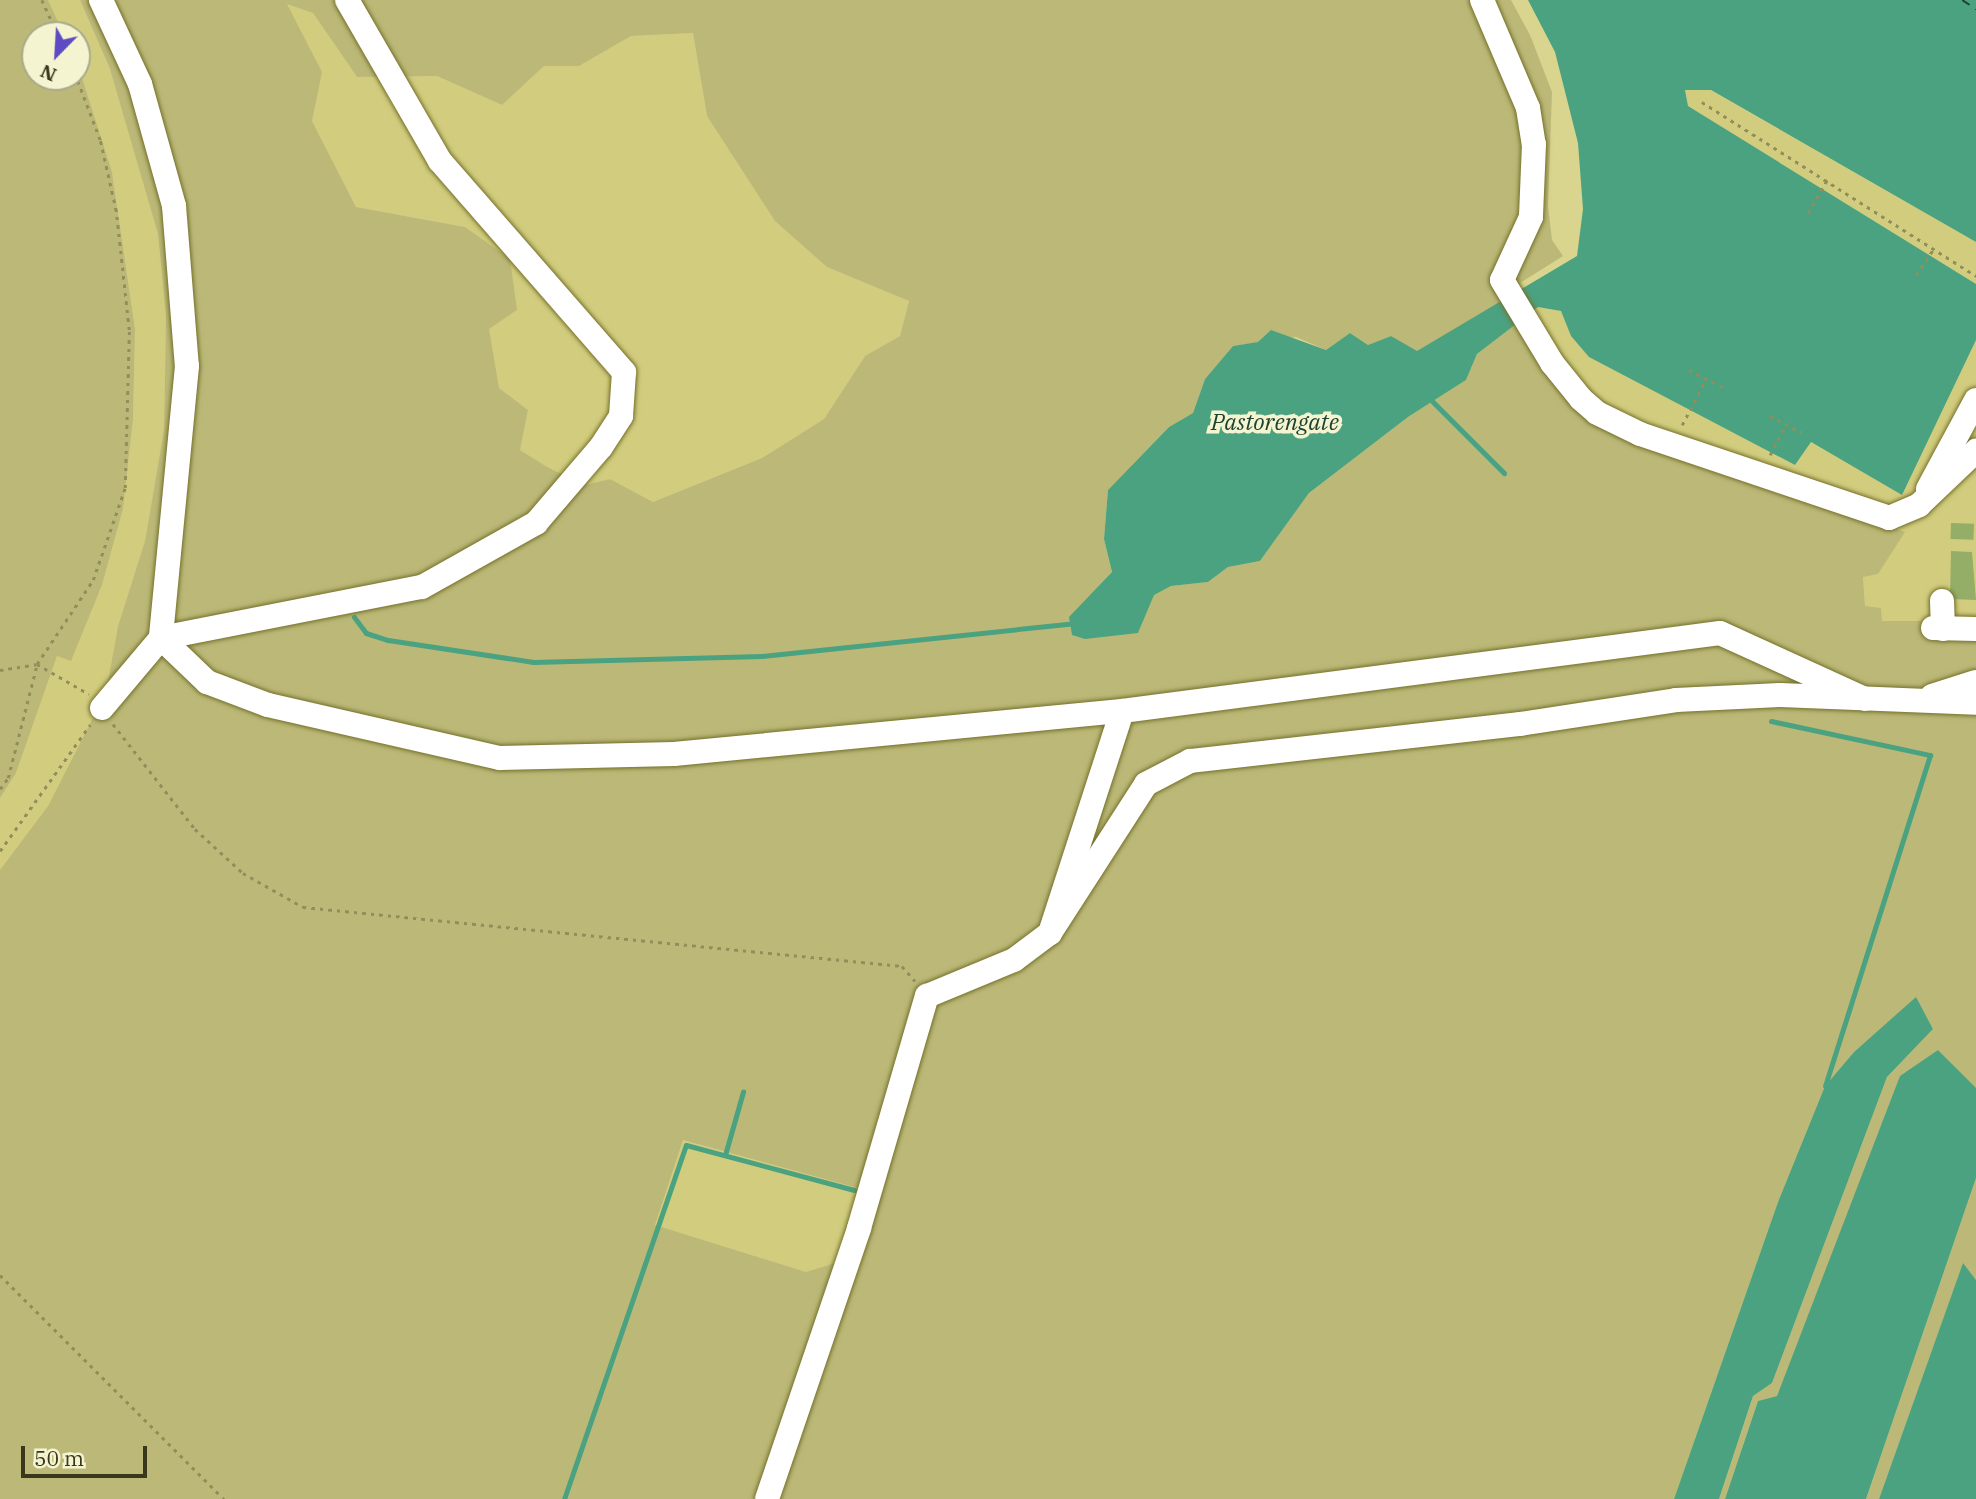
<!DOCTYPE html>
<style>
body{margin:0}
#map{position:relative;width:1976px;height:1499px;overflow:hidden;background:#d9d58e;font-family:"IBM Plex Serif",serif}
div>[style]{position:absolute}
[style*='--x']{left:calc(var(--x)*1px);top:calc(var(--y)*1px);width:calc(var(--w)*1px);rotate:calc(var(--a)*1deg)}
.built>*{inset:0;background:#d2cd7e}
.green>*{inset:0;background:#bcb978}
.water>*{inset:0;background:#4ba280}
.stream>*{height:5px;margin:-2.5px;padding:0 2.5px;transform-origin:2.5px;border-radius:2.5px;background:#4ba280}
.ferry>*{height:2px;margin-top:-1px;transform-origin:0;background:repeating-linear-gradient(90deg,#1c4233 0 9px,transparent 0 16px)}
.building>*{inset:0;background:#94ae68;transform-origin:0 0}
.path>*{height:2.5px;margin-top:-1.25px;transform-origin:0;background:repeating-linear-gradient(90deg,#928e5b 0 3.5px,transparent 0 8.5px)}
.roads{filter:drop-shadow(0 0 2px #75712b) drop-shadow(0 0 2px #75712b)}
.minor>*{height:24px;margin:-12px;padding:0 12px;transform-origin:12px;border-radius:12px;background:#fff}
span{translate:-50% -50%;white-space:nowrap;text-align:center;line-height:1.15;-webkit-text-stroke:7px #f5f4d1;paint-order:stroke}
.water-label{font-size:23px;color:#1c4233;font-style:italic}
.north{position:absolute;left:21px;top:21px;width:70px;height:70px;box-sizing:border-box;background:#f5f4d1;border:2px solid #aaa989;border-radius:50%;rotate:204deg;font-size:19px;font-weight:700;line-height:28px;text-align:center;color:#3a381c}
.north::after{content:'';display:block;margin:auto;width:24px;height:32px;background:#5e4bc3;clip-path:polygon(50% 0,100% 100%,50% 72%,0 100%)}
.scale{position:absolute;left:21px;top:1446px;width:126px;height:32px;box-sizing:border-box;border:4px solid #3a381c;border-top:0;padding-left:9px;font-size:21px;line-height:24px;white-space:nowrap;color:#3a381c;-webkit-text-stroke:5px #f5f4d1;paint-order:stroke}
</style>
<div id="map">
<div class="built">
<i style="clip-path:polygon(48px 0,80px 0,110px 69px,135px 143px,158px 234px,166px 316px,164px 430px,145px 541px,118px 626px,106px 691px,48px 806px,0 870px,0 798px,16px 773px,57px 656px,71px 660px,102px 585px,123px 509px,133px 419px,135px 329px,112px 172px,77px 62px,77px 35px,64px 35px)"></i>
<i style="clip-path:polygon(286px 3px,313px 13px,357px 77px,437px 76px,502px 105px,544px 66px,579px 66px,631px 36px,693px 33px,707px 116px,827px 267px,909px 301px,900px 336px,865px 356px,824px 419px,762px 458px,653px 502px,610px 479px,585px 485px,549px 468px,520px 450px,528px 410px,499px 388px,465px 227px,356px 207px,312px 121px,315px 103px)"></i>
<i style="clip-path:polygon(1697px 87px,1710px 90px,1976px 242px,1976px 284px,1688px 106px,1685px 90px)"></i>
<i style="clip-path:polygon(1538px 307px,1561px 311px,1571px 336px,1590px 357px,1795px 465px,1810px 442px,1902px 494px,1976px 340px,1976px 621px,1882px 621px,1865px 606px,1863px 577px,1762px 483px,1629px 435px,1516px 323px)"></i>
<i style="clip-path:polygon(683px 1140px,861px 1189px,838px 1262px,806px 1272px,654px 1225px)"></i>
</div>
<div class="green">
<i style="clip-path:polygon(0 0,48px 0,64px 35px,35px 35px,35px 77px,77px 77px,77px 62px,112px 172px,135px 329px,133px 419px,123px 509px,102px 585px,71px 661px,57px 656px,16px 773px,0 798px)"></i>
<i style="clip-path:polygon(evenodd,80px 0,1511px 0,1530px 35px,1552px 92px,1548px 206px,1552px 240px,1563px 256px,1520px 283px,1518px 292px,1416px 352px,1391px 336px,1368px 345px,1350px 333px,1326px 350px,1296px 337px,1233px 346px,1205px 379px,1193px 413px,1169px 427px,1108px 490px,1104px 539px,1112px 572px,1070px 617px,1138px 633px,1153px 595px,1171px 586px,1208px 582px,1228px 567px,1260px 561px,1309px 493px,1408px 417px,1466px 380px,1477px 354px,1516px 323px,1584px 411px,1762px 483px,1905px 532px,1878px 574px,1863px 577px,1865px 606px,1881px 608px,1882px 621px,1976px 621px,1976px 1089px,1938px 1050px,1777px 1396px,1758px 1401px,1725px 1499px,1719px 1499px,1753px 1396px,1772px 1383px,1887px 1077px,1933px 1029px,1916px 998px,1854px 1052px,1825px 1086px,1778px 1202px,1674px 1499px,0 1499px,0 870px,48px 806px,106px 692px,118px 626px,145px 541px,164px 430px,166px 316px,158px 234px,110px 69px,80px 0,287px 4px,313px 13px,357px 77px,437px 76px,502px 105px,544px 66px,579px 66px,631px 36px,693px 33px,707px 116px,775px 221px,827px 267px,909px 301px,900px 336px,865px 356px,824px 419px,762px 458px,653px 502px,610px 479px,585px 485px,549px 468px,520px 450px,528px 410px,499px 388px,489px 329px,517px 310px,510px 259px,465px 227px,356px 207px,312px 121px,322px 72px,287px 4px,80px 0,683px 1140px,861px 1189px,838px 1262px,806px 1272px,655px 1225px,683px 1140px)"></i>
<i style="clip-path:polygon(1976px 1178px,1976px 1280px,1963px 1264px,1879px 1499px,1866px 1499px)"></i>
</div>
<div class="water">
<i style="clip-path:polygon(1528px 0,1976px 0,1976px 242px,1711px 90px,1685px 90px,1688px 106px,1976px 284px,1976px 340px,1902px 495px,1811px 442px,1795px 465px,1589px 357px,1571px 336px,1561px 311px,1538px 307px,1477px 354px,1466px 380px,1408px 417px,1309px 493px,1260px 561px,1228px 567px,1208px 582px,1171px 586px,1154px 595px,1138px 633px,1085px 639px,1072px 635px,1069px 617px,1112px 572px,1104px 539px,1108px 490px,1169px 427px,1193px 413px,1205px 379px,1233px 346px,1258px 342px,1271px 330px,1326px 350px,1350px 333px,1368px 345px,1391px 336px,1417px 351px,1577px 256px,1583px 209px,1578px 143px,1555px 52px)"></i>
<i style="clip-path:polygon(1916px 997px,1933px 1029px,1887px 1077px,1772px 1383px,1753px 1396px,1719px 1499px,1674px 1499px,1778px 1202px,1825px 1086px,1854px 1052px)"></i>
<i style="clip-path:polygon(1938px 1050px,1976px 1088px,1976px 1178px,1866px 1499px,1725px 1499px,1758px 1401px,1777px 1396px,1900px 1076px)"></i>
<i style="clip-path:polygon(1963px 1263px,1976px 1280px,1976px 1499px,1879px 1499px)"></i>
</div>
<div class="stream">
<i style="--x:1432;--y:401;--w:102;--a:45"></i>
<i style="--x:354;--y:617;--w:20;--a:53"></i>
<i style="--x:366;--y:633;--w:23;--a:18"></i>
<i style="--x:388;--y:640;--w:147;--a:8.6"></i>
<i style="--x:533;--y:662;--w:229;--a:-1.5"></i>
<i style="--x:762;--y:656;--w:316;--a:-6"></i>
<i style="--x:1771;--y:721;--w:163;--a:12.1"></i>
<i style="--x:1930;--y:755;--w:347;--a:107.6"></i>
<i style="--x:725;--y:1155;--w:66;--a:-74.1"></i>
<i style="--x:564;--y:1499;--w:374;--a:-71"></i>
<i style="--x:686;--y:1145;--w:174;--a:15"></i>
</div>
<div class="ferry">
<i style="--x:1962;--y:0;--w:17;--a:33"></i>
</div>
<div class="building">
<i style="left:1951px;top:523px;width:23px;height:16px;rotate:2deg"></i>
<i style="clip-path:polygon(1951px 551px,1972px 552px,1976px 600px,1950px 599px)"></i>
</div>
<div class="path">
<i style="--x:42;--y:0;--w:38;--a:65"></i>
<i style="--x:1702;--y:102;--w:325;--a:32.4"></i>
<i style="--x:1808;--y:213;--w:39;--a:-60"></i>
<i style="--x:1916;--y:275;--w:32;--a:-56"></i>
<i style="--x:1689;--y:370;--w:38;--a:27"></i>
<i style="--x:1770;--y:416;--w:36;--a:27"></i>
<i style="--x:1682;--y:425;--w:52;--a:-62.4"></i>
<i style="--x:1770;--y:455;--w:35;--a:-63"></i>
<i style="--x:0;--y:670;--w:37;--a:-9"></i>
<i style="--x:37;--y:664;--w:60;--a:30"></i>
<i style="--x:113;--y:724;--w:133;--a:52"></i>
<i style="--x:195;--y:829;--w:65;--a:42.5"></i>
<i style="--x:243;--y:873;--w:69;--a:29.5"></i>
<i style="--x:303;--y:907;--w:602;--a:5.63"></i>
<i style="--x:902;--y:966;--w:20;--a:49"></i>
<i style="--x:0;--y:789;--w:14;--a:-54"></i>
<i style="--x:8;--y:778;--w:118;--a:-75.7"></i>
<i style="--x:37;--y:664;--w:101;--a:-56.3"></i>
<i style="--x:93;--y:580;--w:97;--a:-70.8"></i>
<i style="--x:125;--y:488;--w:158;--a:-88.5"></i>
<i style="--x:129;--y:330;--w:120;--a:-96.2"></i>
<i style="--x:116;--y:211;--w:73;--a:-102.7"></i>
<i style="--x:100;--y:140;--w:67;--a:-110.9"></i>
<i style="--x:0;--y:851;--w:155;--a:-54.5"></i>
<i style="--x:0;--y:1275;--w:317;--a:45"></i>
</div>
<div class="roads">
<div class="minor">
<i style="--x:101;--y:0;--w:93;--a:65.1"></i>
<i style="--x:140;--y:84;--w:127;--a:74.4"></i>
<i style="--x:174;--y:206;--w:161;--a:85.4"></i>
<i style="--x:187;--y:366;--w:273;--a:95.5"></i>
<i style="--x:161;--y:638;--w:64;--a:43.7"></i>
<i style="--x:207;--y:682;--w:65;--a:20.7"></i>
<i style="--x:268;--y:705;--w:238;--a:12.9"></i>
<i style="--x:500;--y:758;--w:174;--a:-1.3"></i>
<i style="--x:674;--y:754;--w:450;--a:-5.5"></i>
<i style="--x:1122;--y:711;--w:603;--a:-7.43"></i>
<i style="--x:1720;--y:633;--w:159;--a:24.5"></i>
<i style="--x:1482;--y:0;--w:117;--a:66.9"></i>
<i style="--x:1528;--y:108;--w:36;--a:81"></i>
<i style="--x:1534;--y:144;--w:73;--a:92.4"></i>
<i style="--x:1531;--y:217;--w:69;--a:114.7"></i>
<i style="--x:1502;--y:280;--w:97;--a:58.9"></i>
<i style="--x:1552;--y:363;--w:46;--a:51.1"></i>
<i style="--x:1581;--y:399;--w:21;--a:41"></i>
<i style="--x:1597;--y:413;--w:48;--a:26"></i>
<i style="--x:1640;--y:434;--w:263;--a:18.6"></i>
<i style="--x:1889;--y:518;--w:33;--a:-23"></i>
<i style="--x:1919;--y:505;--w:79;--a:-43.5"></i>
<i style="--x:1928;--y:489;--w:101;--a:-61.7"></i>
<i style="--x:1942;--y:601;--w:28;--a:88"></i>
<i style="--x:1933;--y:628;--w:43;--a:1.3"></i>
<i style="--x:1932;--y:696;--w:46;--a:-17.7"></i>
<i style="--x:102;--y:708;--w:92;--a:-49.9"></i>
<i style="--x:161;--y:638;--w:266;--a:-11.1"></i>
<i style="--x:422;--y:587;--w:131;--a:-29.3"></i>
<i style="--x:536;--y:523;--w:100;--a:-49.5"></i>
<i style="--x:601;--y:447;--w:37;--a:-57"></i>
<i style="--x:621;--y:416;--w:44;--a:-86.1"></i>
<i style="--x:624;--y:372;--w:280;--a:-131.1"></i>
<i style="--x:440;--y:161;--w:186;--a:-120"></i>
<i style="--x:1050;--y:933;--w:177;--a:-57.2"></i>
<i style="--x:1146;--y:784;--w:50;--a:-27.6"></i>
<i style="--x:1190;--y:761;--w:332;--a:-6.4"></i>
<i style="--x:1520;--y:724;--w:158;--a:-8.7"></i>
<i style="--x:1676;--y:700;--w:104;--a:-2.8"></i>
<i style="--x:1780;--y:695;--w:196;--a:2.3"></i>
<i style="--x:767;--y:1499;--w:286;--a:-71.2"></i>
<i style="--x:859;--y:1228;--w:242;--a:-73.7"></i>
<i style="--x:927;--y:996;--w:94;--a:-22.5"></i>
<i style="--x:1014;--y:960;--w:45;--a:-36.9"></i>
<i style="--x:1050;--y:933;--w:233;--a:-72"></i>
</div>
</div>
<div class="water-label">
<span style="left:1275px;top:421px">Pastorengate</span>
</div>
<div class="north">N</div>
<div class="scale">50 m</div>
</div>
